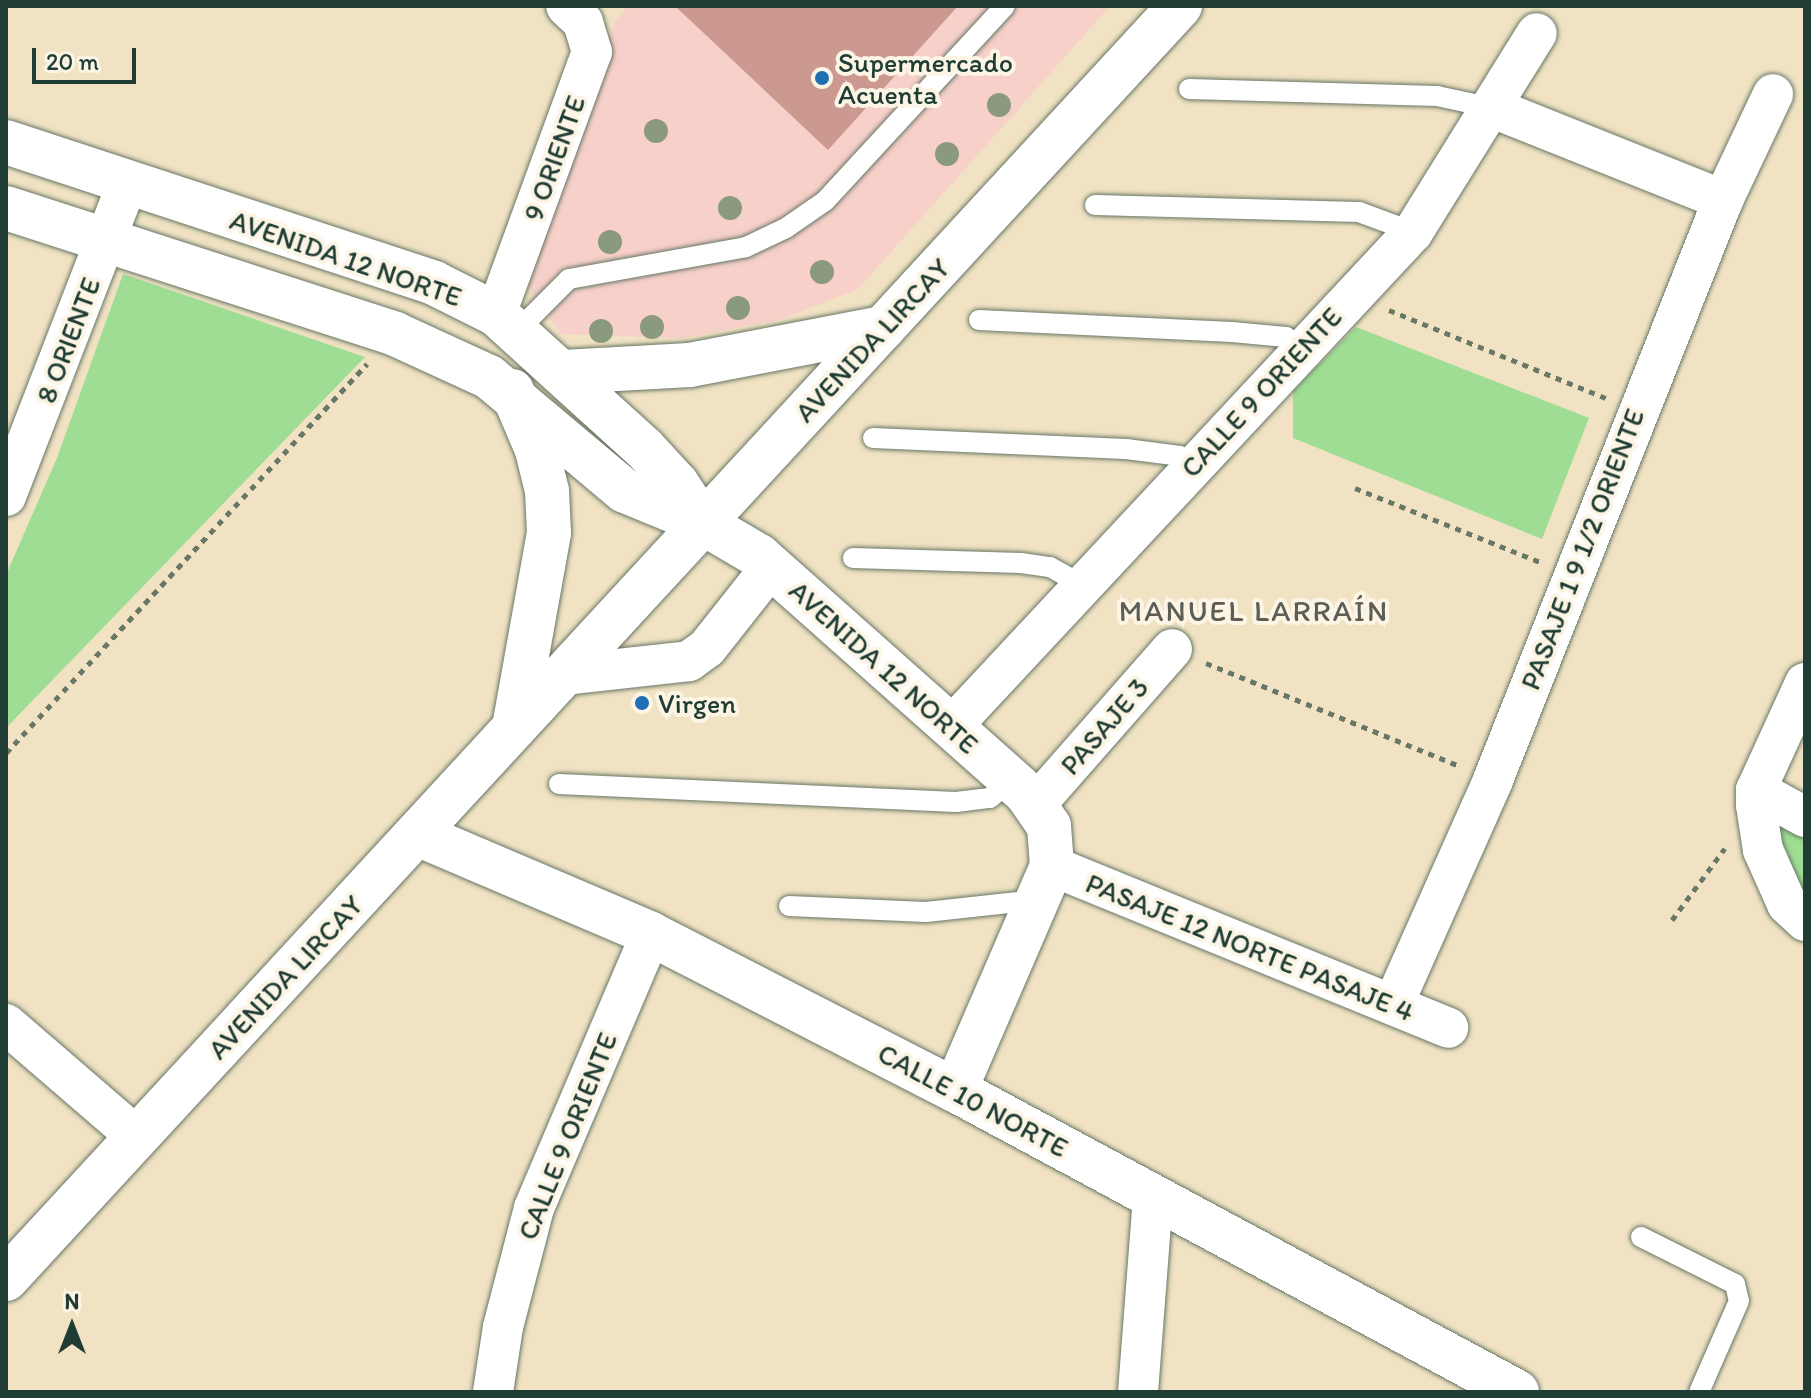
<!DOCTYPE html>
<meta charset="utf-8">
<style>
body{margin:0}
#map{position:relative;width:1811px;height:1398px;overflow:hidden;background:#f0e2c3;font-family:Itim,sans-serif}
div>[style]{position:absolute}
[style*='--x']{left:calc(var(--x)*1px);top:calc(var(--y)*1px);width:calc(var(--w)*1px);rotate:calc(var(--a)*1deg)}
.built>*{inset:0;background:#f7d0ca}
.green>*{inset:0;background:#9edd93}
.building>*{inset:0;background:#cc9991}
.path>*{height:5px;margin-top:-2.5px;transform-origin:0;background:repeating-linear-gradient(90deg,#687766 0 6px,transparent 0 12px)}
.roads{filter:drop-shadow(0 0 2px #687766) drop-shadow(0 0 2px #687766)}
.service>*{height:20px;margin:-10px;padding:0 10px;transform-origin:10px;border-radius:10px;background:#fff}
.minor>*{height:40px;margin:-20px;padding:0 20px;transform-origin:20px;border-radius:20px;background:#fff}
.secondary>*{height:44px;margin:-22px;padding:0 22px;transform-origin:22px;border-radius:22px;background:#fff}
.primary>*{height:44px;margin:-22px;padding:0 22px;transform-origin:22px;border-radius:22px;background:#fff}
.trees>*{width:24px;height:24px;margin:-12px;border-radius:50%;background:#8b997f}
.dots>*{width:22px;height:22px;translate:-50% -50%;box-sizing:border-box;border:4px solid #fcf5e5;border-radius:50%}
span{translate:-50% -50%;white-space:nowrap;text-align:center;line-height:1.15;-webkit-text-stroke:8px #fcf5e5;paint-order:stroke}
.poi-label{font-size:28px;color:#1f3d34}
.left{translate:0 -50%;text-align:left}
.street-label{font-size:28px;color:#1f3d34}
.neighbourhood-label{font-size:30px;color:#5c5d55;letter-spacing:2px}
.frame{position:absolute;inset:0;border:8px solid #1f3d34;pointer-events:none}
.north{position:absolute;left:32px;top:1286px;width:80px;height:80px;-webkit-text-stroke:6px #fcf5e5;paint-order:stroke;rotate:0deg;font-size:22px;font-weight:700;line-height:32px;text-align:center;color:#1f3d34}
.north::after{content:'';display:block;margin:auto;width:28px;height:36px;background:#1f3d34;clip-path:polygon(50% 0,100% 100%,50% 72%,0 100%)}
.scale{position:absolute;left:32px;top:48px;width:104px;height:36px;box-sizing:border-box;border:4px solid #1f3d34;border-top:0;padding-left:10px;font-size:24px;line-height:28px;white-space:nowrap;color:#1f3d34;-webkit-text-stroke:6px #fcf5e5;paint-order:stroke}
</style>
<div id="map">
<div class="built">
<i style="clip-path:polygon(628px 6px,1110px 6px,858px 289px,779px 320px,683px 338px,561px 334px,525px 282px,615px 21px)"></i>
</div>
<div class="green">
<i style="clip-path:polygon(123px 274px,365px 357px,6px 728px,6px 575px,57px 458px)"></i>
<i style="clip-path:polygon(1356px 327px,1589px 418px,1542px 539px,1293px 438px,1293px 391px)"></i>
<i style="clip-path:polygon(1768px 805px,1805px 824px,1805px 898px)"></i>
</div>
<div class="building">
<i style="clip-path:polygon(675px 6px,958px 6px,828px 150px)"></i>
</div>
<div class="path">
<i style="--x:1389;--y:310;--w:234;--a:22.1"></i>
<i style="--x:1355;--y:488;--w:199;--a:21.8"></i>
<i style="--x:1206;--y:663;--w:274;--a:22.1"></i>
<i style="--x:6;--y:753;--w:531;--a:-47.14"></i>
<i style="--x:1672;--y:920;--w:89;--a:-53.6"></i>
</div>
<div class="roads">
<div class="service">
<i style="--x:1189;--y:89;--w:248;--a:1.6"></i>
<i style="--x:1437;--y:96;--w:57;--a:12.1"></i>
<i style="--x:1095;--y:205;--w:264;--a:1.5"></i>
<i style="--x:1359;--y:212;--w:58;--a:20.3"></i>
<i style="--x:979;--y:320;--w:253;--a:2.7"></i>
<i style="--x:1232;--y:332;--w:54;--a:5.3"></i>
<i style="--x:1286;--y:337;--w:21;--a:35"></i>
<i style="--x:518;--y:330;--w:72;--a:-45"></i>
<i style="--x:569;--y:279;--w:180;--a:-10.2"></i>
<i style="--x:746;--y:247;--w:44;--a:-25.4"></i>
<i style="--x:786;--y:228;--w:47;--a:-34.7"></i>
<i style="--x:825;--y:201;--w:265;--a:-47.3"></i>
<i style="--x:873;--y:438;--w:253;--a:2.5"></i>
<i style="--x:1126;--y:449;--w:54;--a:7.4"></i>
<i style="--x:1180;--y:456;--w:15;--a:32"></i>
<i style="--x:853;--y:558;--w:168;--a:1.7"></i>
<i style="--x:1021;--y:563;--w:29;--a:8"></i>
<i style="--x:1050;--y:567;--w:35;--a:29"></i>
<i style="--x:559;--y:784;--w:397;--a:2.6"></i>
<i style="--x:956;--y:802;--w:34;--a:-7"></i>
<i style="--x:990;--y:798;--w:27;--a:-39"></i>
<i style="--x:789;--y:906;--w:137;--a:2.5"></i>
<i style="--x:926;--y:912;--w:111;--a:-6.2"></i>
<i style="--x:1641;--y:1237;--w:105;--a:26.6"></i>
<i style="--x:1735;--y:1284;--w:17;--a:77"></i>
<i style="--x:1739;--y:1301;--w:99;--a:113.7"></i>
</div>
<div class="minor">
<i style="--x:1493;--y:108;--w:248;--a:21.8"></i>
<i style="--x:496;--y:314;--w:279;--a:-69.9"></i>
<i style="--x:592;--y:52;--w:31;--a:-107"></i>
<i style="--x:583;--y:22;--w:23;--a:-137"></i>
<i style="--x:6;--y:496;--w:337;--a:-68.8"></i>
<i style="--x:563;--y:675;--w:127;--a:-6.3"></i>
<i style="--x:689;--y:661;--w:22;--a:-36"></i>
<i style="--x:707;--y:648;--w:103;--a:-51.7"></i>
<i style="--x:1805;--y:683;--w:118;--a:114.6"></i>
<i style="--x:1756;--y:790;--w:15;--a:90"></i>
<i style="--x:1756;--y:805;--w:46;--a:81.2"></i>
<i style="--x:1763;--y:850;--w:59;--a:66"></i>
<i style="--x:1787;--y:904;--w:25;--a:43"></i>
<i style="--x:952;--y:726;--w:676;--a:-46.98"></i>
<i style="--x:1413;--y:232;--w:234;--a:-58.1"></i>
<i style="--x:1756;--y:790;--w:56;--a:28.9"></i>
<i style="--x:1036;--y:804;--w:206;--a:-48.7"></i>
<i style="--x:1052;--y:866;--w:428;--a:22.2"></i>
<i style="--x:1393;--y:1005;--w:246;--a:-66"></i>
<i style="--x:1493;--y:780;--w:624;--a:-68.37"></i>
<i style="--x:1723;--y:200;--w:117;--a:-64.7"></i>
<i style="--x:6;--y:1024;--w:173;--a:40.8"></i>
<i style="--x:493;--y:1392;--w:66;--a:-81.3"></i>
<i style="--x:503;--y:1327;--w:123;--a:-75.4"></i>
<i style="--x:534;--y:1208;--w:298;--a:-66.9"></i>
<i style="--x:1138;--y:1392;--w:197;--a:-85.6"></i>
</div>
<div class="secondary">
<i style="--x:6;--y:142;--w:451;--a:18.2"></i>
<i style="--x:434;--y:283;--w:69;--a:26.6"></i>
<i style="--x:496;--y:314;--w:200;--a:42.2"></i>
<i style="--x:644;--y:448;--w:49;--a:47.5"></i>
<i style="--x:677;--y:484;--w:47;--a:56.3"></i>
<i style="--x:6;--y:208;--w:409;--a:17.9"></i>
<i style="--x:395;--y:334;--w:103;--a:24.6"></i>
<i style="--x:489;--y:377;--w:177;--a:40"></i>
<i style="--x:625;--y:491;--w:84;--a:22.3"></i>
<i style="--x:703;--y:523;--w:65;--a:30.5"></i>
<i style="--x:759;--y:556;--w:357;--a:41.6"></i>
<i style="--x:1026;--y:793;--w:40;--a:55.1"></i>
<i style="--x:1049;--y:826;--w:40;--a:85.7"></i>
<i style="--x:1052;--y:866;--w:244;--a:113.4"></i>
<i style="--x:417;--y:834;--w:254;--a:23.1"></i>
<i style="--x:651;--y:934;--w:342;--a:27.2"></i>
<i style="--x:955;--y:1090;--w:638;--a:28.25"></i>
</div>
<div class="primary">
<i style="--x:563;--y:372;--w:127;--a:-3.2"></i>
<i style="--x:690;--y:365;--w:197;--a:-10.9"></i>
<i style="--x:512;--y:391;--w:64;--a:67"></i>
<i style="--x:537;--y:450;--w:42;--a:76.3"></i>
<i style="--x:547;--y:491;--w:42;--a:87.3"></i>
<i style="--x:549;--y:533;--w:198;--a:100.2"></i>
<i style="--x:6;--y:1279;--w:1732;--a:-47.32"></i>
</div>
</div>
<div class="trees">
<i style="left:999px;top:105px"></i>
<i style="left:656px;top:131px"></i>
<i style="left:947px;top:154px"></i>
<i style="left:730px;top:208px"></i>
<i style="left:610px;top:242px"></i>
<i style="left:822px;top:272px"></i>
<i style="left:738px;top:308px"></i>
<i style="left:652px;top:327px"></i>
<i style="left:601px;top:331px"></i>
</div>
<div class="dots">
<i style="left:822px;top:78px;background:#1f6fb2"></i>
<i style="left:642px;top:703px;background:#1f6fb2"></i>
</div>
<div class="poi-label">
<span class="left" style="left:838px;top:78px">Supermercado<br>Acuenta</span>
<span class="left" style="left:658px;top:703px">Virgen</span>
</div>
<div class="street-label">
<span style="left:554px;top:158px;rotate:-70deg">9 ORIENTE</span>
<span style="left:346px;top:258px;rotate:19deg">AVENIDA 12 NORTE</span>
<span style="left:68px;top:340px;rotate:-69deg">8 ORIENTE</span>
<span style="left:872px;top:340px;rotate:-47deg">AVENIDA LIRCAY</span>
<span style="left:1261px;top:392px;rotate:-47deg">CALLE 9 ORIENTE</span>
<span style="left:1582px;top:549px;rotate:-69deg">PASAJE 1 9 1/2 ORIENTE</span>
<span style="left:884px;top:667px;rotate:42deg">AVENIDA 12 NORTE</span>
<span style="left:1104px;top:726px;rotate:-49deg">PASAJE 3</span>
<span style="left:1250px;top:947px;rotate:22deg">PASAJE 12 NORTE PASAJE 4</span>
<span style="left:285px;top:977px;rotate:-47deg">AVENIDA LIRCAY</span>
<span style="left:973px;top:1100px;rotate:28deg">CALLE 10 NORTE</span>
<span style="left:567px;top:1136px;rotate:-68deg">CALLE 9 ORIENTE</span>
</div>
<div class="neighbourhood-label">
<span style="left:1254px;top:611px">MANUEL LARRAÍN</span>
</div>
<div class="frame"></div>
<div class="north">N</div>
<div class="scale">20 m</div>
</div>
